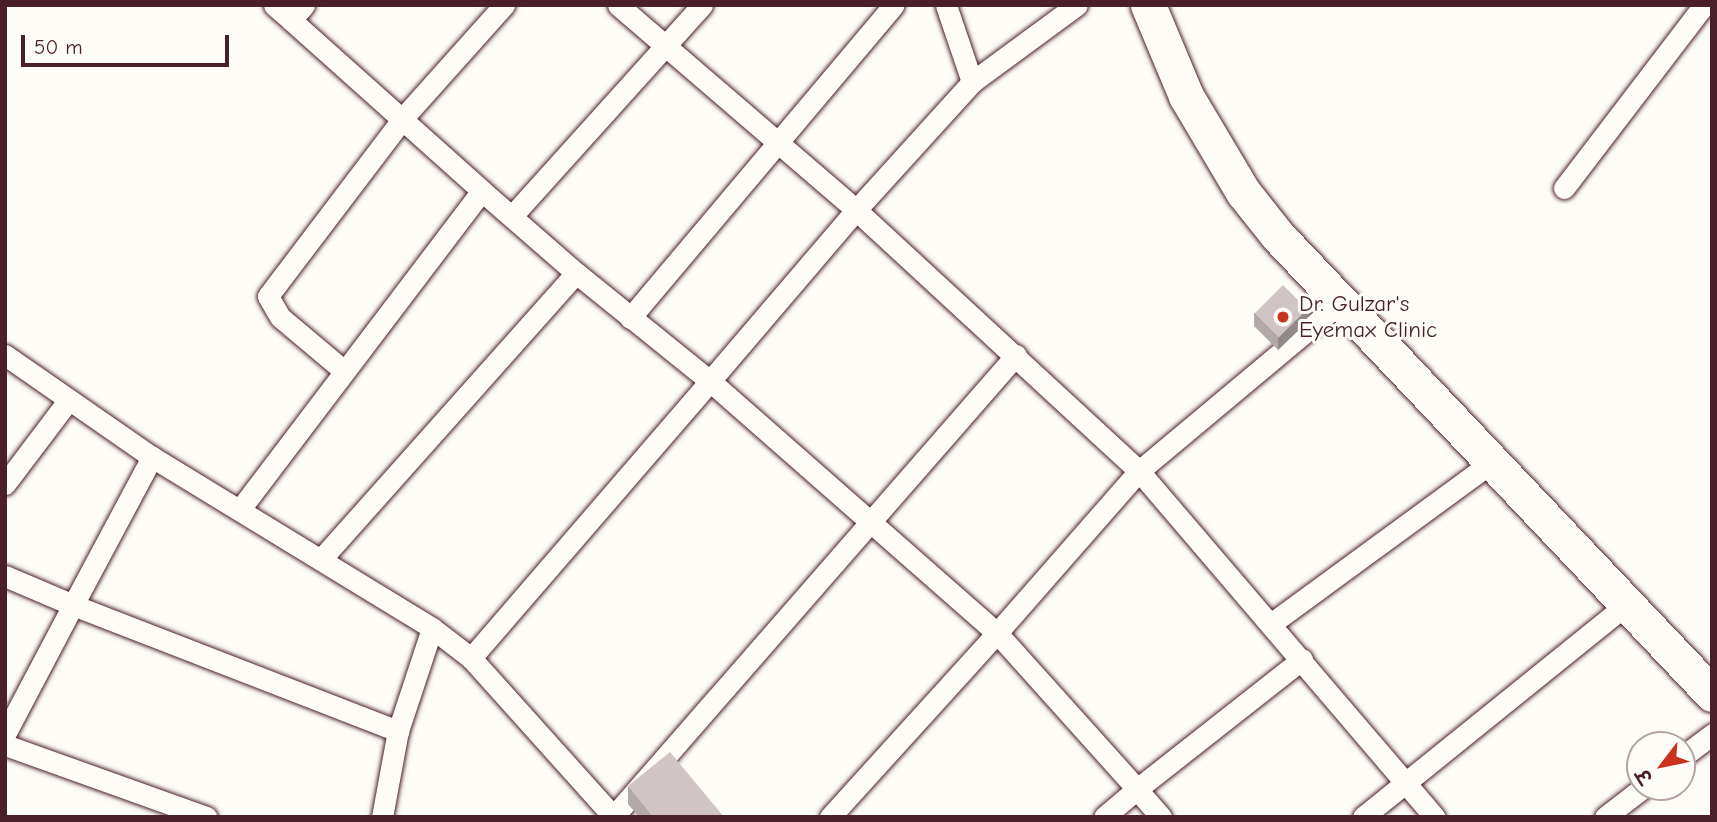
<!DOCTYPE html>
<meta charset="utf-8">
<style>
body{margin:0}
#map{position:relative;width:1717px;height:822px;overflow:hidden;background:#fdfcf7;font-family:"Comic Neue","Playpen Sans Deva",sans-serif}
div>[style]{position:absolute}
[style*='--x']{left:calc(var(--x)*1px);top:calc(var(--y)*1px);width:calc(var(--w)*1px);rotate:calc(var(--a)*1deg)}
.roads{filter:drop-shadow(0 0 2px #4a1f2b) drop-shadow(0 0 2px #4a1f2b)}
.street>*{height:21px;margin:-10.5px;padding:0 10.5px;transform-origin:10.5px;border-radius:10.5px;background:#fdfcf7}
.primary>*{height:35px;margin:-17.5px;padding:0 17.5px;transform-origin:17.5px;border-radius:17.5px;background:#fdfcf7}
.wall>*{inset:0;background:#b3a9a9}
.shaded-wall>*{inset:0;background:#928a89}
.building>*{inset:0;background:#d0c5c4;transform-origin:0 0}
.dots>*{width:19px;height:19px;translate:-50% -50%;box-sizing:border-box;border:4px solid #fdfcf7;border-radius:50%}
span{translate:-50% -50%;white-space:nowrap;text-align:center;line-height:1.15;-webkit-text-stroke:6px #fdfcf7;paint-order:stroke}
.poi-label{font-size:23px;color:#4a1f2b}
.left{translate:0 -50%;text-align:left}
.frame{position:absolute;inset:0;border:7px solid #4a1f2b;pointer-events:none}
.north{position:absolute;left:1626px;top:731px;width:70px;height:70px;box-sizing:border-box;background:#fdfcf7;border:2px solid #b5a4a5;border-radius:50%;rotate:238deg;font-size:19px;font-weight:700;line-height:28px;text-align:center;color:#4a1f2b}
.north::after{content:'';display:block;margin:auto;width:24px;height:32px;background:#c8321e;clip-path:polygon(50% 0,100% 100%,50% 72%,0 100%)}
.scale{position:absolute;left:21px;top:35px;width:208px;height:32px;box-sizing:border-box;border:4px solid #4a1f2b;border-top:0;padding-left:9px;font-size:21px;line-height:24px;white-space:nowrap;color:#4a1f2b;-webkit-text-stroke:5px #fdfcf7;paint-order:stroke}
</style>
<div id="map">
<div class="roads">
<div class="street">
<i style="--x:274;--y:5;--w:23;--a:41"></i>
<i style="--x:304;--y:5;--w:20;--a:131"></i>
<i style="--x:291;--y:20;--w:256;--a:41.8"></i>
<i style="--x:618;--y:5;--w:314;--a:40.7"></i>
<i style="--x:856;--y:210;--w:173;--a:-47.8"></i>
<i style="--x:972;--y:82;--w:81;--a:-108.7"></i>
<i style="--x:972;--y:82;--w:130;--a:-36.3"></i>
<i style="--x:1564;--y:188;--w:230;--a:-52.6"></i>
<i style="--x:512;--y:216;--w:284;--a:-48"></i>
<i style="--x:1340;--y:303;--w:262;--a:140.1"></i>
<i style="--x:1139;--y:471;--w:455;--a:49.5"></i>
<i style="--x:630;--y:318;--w:409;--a:-49.9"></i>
<i style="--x:5;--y:355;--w:179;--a:34.8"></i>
<i style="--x:152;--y:457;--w:328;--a:31.4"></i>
<i style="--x:432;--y:628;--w:49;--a:37.6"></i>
<i style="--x:471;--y:658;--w:210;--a:48.1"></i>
<i style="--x:343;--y:370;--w:82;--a:-139.9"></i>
<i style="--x:280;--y:317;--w:24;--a:-120"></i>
<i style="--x:268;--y:296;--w:223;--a:-52.8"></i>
<i style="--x:403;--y:118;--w:152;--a:-48.2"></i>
<i style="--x:5;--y:484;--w:103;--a:-52.9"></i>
<i style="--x:241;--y:508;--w:398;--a:-52.8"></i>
<i style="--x:482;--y:191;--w:125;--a:41.1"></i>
<i style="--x:576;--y:273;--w:382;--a:131.7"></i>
<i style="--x:5;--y:576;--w:74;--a:23.1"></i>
<i style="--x:73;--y:605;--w:168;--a:-61.9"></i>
<i style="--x:1272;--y:623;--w:273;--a:-36.2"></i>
<i style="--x:471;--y:658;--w:366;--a:-49.2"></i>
<i style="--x:710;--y:381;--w:172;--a:-141.1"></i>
<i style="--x:5;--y:734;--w:146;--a:-62.2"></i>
<i style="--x:73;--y:605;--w:349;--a:21.2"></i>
<i style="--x:5;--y:745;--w:214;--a:19.7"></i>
<i style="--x:1682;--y:757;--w:38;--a:-37"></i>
<i style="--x:382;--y:817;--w:87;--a:-79.5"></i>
<i style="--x:398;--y:731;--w:108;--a:-71.7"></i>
<i style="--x:613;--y:817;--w:613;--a:-48.9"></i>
<i style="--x:830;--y:817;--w:248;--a:-47.8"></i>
<i style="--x:997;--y:633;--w:215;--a:-48.8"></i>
<i style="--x:1139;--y:471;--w:385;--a:-137.3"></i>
<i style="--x:856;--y:210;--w:225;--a:130.5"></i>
<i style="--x:710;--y:381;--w:382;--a:41.3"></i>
<i style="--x:997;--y:633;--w:210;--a:48.1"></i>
<i style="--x:1137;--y:789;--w:43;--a:139.7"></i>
<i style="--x:1161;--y:817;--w:37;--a:-131"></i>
<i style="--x:1137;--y:789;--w:210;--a:-38.2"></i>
<i style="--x:1363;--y:817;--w:339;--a:-38.9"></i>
<i style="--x:1605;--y:817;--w:49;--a:-37.6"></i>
</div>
<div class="primary">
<i style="--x:1148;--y:5;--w:99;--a:67.3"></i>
<i style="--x:1186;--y:96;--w:112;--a:59.3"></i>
<i style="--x:1243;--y:192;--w:56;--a:51.5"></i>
<i style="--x:1278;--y:236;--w:631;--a:46.54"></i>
</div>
</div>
<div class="wall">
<i style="clip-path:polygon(1254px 313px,1307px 322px,1278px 350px,1254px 326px)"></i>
<i style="clip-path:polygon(628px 786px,724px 817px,639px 817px,628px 804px)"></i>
</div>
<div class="shaded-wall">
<i style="clip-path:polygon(1307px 309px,1307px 322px,1278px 350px,1278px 338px)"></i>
</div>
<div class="building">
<i style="left:1283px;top:285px;width:34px;height:40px;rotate:45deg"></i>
<i style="clip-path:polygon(670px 752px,724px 817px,653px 817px,628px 786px)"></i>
</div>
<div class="dots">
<i style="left:1283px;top:317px;background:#c8321e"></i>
</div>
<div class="poi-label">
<span class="left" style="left:1299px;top:317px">Dr. Gulzar's<br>Eyemax Clinic</span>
</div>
<div class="frame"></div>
<div class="north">उ</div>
<div class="scale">50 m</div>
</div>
